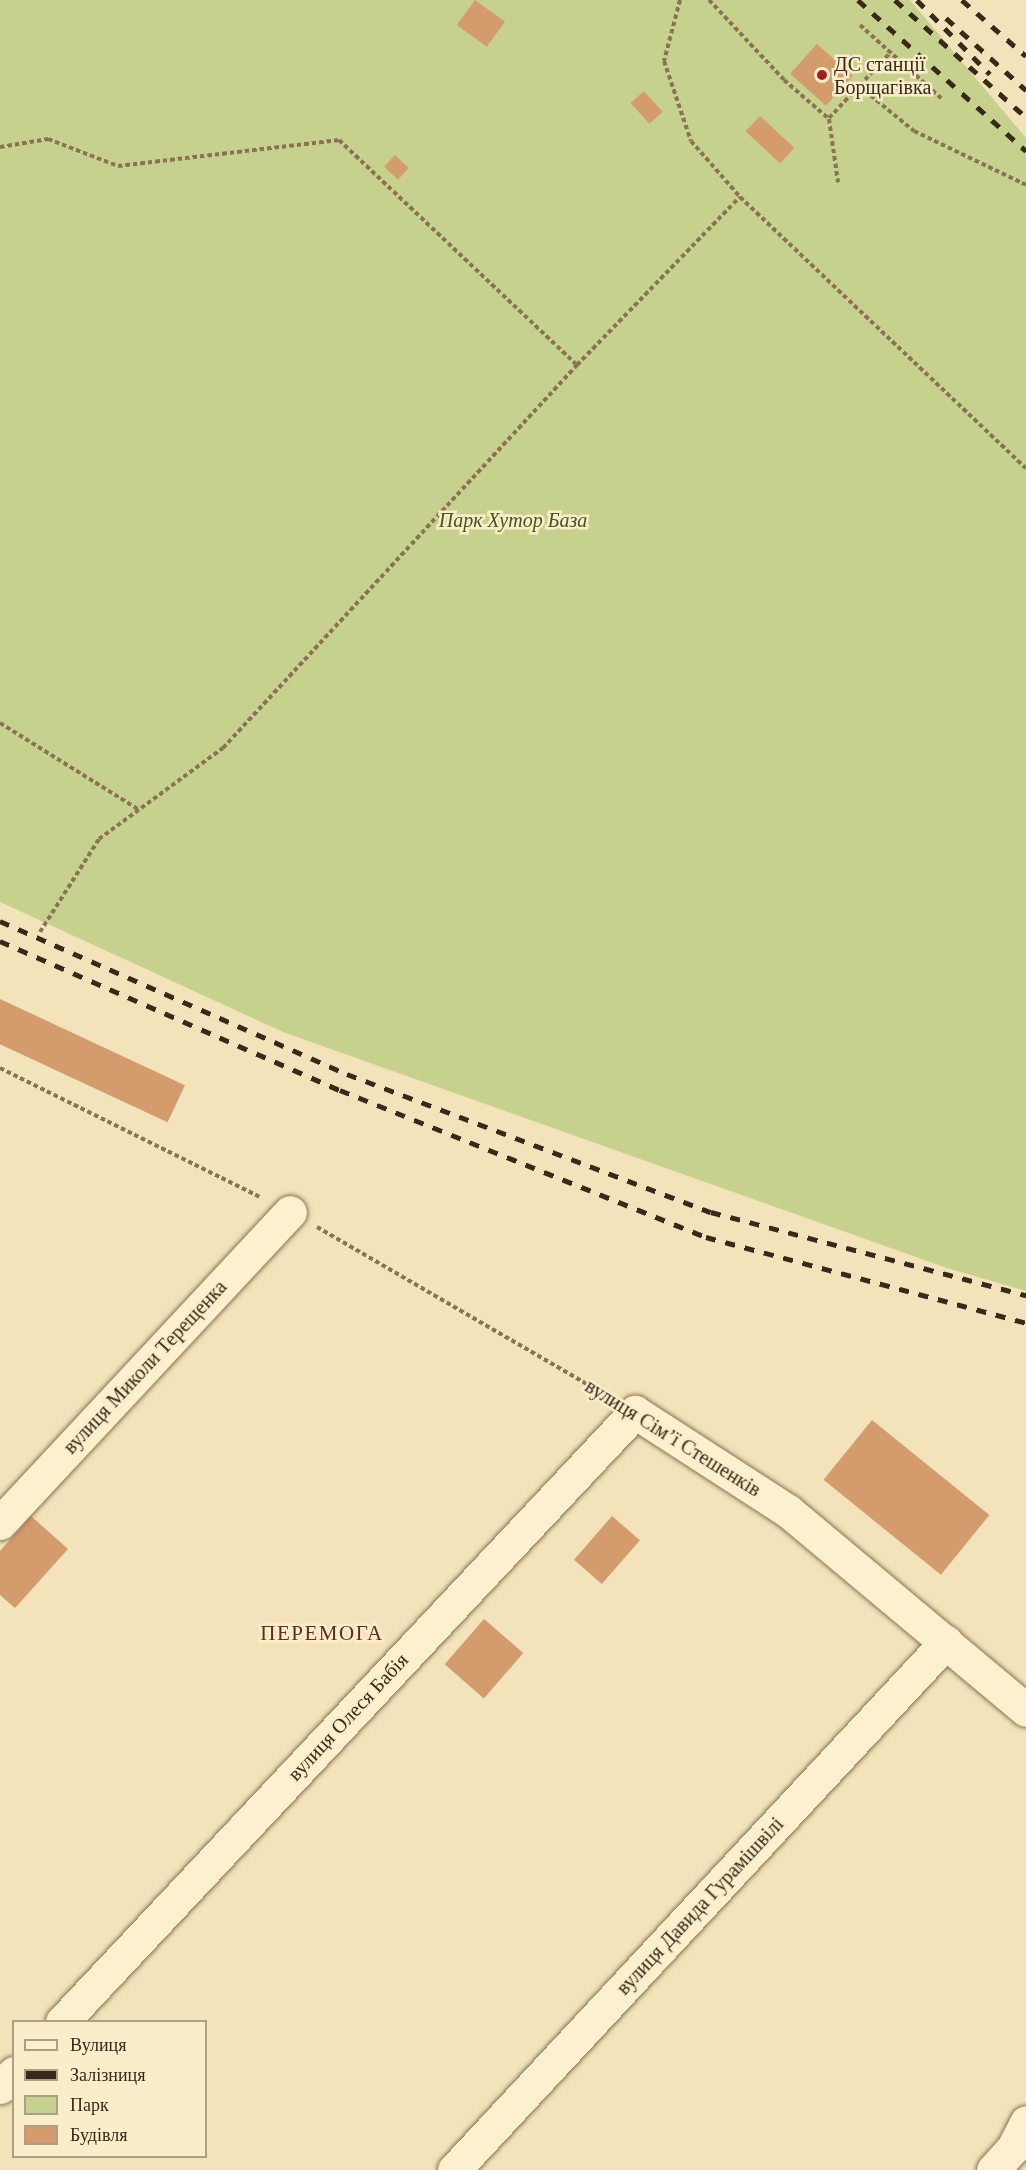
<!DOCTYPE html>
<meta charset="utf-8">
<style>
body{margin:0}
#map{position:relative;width:1026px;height:2170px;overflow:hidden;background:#f2e3ba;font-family:"Times New Roman",serif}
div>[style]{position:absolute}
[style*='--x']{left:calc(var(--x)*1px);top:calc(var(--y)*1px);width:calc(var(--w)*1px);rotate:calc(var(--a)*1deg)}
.green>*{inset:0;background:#c7d18e}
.building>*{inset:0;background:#d49b6c;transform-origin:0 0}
.path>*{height:4px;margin-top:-2px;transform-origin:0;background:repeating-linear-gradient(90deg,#8a7253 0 4.5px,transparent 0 7.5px)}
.roads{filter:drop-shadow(0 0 2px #8a7253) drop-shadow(0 0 2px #8a7253)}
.minor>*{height:33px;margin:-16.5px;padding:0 16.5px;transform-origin:16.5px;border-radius:16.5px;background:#fcf0ce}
.rail>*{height:4.5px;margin-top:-2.25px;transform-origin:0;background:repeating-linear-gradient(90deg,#38291a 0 10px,transparent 0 20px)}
.dots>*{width:16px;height:16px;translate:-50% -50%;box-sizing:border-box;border:3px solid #f9edca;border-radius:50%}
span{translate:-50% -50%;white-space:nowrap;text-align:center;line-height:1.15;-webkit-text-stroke:5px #f9edca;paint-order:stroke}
.poi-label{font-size:20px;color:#38291a}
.left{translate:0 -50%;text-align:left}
.park-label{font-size:20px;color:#46561e;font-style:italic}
.street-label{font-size:20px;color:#38291a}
.neighbourhood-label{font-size:21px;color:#692915;letter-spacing:1.5px}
.legend{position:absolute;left:12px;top:2020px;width:195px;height:138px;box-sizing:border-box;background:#f9edca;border:2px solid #ac9f84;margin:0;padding:8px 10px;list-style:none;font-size:18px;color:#38291a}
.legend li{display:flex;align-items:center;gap:12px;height:30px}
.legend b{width:30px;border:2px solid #ac9f84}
</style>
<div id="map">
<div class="green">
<i style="clip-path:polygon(0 0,910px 0,1026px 138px,1026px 1291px,947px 1268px,283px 1032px,0 902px)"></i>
</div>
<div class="building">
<i style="left:475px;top:0;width:37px;height:31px;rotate:36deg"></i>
<i style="left:817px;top:44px;width:48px;height:40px;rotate:42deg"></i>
<i style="left:644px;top:91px;width:28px;height:18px;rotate:48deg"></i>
<i style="left:760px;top:116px;width:47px;height:21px;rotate:43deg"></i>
<i style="left:395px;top:155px;width:19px;height:16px;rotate:43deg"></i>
<i style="left:0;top:999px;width:204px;height:41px;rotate:25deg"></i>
<i style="left:872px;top:1420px;width:151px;height:77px;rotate:39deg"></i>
<i style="clip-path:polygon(31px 1516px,68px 1549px,15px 1608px,0 1595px,0 1551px)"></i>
<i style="left:612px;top:1516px;width:37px;height:58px;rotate:41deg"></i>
<i style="left:484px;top:1619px;width:52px;height:60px;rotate:41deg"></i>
</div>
<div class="path">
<i style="--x:680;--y:0;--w:63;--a:104.7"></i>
<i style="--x:664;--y:61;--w:84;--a:71.4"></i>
<i style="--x:691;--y:141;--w:74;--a:48.8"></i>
<i style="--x:740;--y:197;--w:394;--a:43.5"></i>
<i style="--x:709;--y:0;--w:110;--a:46.8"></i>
<i style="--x:784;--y:80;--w:60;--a:40.9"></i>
<i style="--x:829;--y:119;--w:64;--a:81.9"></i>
<i style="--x:860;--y:25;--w:112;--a:42.1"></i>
<i style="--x:859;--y:86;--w:71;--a:39.3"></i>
<i style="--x:914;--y:131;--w:124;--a:25.7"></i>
<i style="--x:829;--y:118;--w:89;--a:-46.8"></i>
<i style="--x:0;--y:147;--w:49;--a:-9.5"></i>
<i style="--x:48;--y:139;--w:75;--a:21.1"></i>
<i style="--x:118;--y:166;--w:223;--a:-6.7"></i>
<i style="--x:339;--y:140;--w:328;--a:43.4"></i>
<i style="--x:0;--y:723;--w:164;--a:32"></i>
<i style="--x:40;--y:932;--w:110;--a:-57.6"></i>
<i style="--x:99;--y:839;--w:154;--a:-36.3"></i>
<i style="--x:223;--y:748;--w:522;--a:-47.25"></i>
<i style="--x:577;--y:365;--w:234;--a:-45.9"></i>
<i style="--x:0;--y:1068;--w:290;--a:26.4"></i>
<i style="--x:317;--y:1227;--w:334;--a:30.2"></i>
</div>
<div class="roads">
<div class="minor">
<i style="--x:0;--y:1523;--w:425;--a:-47"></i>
<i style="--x:62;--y:2022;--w:837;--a:-46.79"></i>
<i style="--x:635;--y:1412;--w:182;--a:32.9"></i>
<i style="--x:788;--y:1511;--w:310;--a:39.9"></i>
<i style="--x:0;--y:2087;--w:20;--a:-45"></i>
<i style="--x:454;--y:2170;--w:722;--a:-47.02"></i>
<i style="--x:993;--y:2170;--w:30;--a:-48"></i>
<i style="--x:1013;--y:2148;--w:29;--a:-63"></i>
</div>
</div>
<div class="rail">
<i style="--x:858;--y:0;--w:226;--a:41.9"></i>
<i style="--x:895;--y:0;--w:176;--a:41.8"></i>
<i style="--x:917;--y:0;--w:104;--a:45.4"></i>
<i style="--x:962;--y:0;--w:85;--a:41.2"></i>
<i style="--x:946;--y:18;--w:108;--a:42"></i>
<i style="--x:0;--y:921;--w:379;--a:23.8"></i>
<i style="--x:347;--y:1074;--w:389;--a:20.8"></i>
<i style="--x:711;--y:1212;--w:326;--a:14.8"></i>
<i style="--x:0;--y:941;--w:371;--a:23.7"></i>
<i style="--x:340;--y:1090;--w:394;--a:21.9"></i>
<i style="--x:706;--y:1237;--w:331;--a:15"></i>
</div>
<div class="dots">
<i style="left:822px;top:75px;background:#9f201d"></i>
</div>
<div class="poi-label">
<span class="left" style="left:834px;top:76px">ДС станції<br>Борщагівка</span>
</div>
<div class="park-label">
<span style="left:513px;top:520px">Парк Хутор База</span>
</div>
<div class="street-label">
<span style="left:145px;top:1367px;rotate:-47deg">вулиця Миколи Терещенка</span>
<span style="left:673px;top:1438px;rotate:32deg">вулиця Сімʼї Стешенків</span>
<span style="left:348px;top:1717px;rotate:-47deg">вулиця Олеся Бабія</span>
<span style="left:700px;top:1906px;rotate:-47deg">вулиця Давида Гурамішвілі</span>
</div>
<div class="neighbourhood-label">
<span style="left:322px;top:1633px">ПЕРЕМОГА</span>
</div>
<ul class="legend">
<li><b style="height:8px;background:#fcf0ce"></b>Вулиця</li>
<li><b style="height:8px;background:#38291a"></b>Залізниця</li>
<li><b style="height:16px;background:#c7d18e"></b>Парк</li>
<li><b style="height:16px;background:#d49b6c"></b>Будівля</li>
</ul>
</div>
